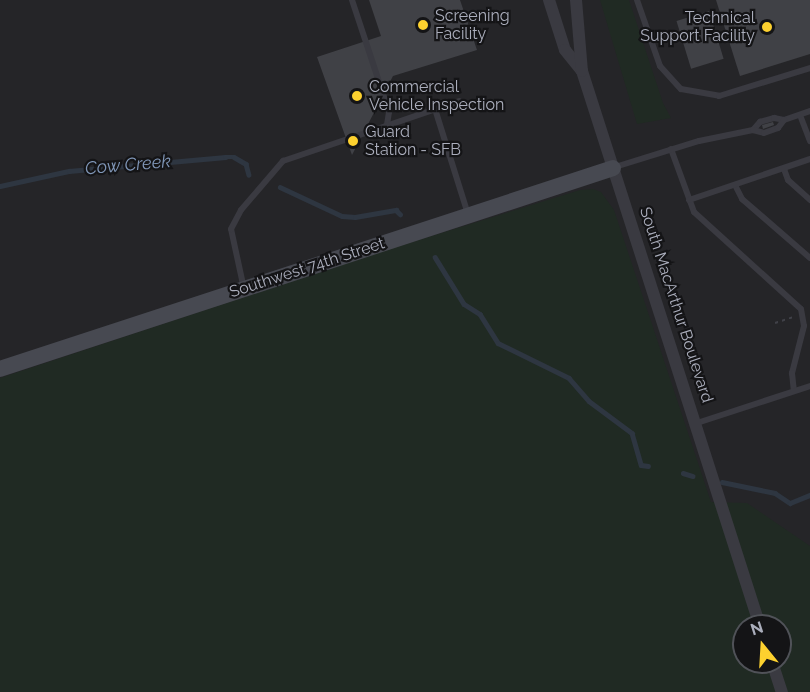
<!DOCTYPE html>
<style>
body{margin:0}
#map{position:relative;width:810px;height:692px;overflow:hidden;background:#19191b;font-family:Raleway,sans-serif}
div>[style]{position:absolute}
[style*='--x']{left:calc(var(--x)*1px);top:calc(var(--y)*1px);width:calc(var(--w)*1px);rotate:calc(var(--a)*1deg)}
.built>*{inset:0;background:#252528}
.green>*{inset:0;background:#202a23}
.stream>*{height:4.5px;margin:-2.25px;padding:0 2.25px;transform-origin:2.25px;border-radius:2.25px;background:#2e3641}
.building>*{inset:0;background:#404146;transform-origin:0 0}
.path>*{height:2px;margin-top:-1px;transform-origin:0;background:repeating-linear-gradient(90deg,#404148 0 3px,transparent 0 7.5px)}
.lane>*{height:6px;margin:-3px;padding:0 3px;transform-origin:3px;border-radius:3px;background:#3a3a41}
.street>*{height:12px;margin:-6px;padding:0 6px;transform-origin:6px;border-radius:6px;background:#3a3a41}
.secondary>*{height:16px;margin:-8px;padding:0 8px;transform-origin:8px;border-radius:8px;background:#474951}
.dots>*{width:16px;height:16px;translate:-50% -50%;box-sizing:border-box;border:3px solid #141416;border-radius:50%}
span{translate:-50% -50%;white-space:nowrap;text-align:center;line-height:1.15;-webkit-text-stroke:4.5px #141416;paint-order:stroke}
.poi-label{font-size:16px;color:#abaebc}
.left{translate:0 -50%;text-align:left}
.right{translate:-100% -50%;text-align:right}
.street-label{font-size:16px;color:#abaebc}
.water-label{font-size:18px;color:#8097b8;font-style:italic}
.north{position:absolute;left:732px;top:614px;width:60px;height:60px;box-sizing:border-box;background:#141416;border:2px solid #505258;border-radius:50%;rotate:342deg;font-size:16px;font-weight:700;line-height:24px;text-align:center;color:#abaebc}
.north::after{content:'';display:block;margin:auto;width:21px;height:27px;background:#fdd12f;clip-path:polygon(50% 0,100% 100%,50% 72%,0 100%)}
</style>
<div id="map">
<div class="built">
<i style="clip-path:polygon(evenodd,0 0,810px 0,810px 692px,0 692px,0 0,744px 626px,780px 626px,780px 662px,744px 662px,744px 626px)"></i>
</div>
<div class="green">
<i style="clip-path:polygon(600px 0,629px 0,663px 103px,671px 118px,637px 124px)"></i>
<i style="clip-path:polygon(evenodd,593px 189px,601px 192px,614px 210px,711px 502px,747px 503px,810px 546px,810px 692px,0 692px,0 378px,393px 248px,580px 190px,593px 189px,744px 626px,780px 626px,780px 662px,744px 662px,744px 626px)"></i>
</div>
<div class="stream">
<i style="--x:0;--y:186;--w:71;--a:-12.3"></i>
<i style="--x:69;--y:171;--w:157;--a:-5.1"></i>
<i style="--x:225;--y:157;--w:9;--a:0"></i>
<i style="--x:234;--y:157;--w:14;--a:30"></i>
<i style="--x:246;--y:164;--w:11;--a:75"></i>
<i style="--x:280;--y:187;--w:68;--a:25.1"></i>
<i style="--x:342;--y:216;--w:13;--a:4"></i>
<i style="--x:355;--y:217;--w:42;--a:-9.7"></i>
<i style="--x:396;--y:210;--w:6;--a:45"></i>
<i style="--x:435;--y:257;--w:55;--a:58.3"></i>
<i style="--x:464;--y:304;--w:19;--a:32"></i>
<i style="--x:480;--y:314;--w:34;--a:58"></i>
<i style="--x:498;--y:343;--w:79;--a:26.2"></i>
<i style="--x:569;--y:378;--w:30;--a:49"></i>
<i style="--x:589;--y:401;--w:54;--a:36.7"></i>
<i style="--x:632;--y:433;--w:33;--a:74"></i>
<i style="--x:641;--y:465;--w:7;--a:8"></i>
<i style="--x:683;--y:473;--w:10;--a:17"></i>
<i style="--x:722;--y:482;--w:54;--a:11.7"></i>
<i style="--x:775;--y:493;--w:18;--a:34"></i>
<i style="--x:790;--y:503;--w:22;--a:-22"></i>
</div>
<div class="building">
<i style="clip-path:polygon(369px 0,460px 0,477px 50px,393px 76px,352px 155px,317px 57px,381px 36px)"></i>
<i style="clip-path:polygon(716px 0,810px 0,810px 54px,740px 76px)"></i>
<i style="left:709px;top:11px;width:50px;height:34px;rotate:73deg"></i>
<i style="clip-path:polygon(773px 122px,774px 125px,763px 129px,762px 125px)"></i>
</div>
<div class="path">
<i style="--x:775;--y:323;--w:19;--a:-18"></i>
</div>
<div class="lane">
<i style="--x:352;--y:0;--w:118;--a:71.7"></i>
<i style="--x:389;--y:112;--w:12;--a:99"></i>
<i style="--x:637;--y:0;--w:70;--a:70.8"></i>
<i style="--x:660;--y:66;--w:31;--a:48"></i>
<i style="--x:681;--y:89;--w:39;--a:10"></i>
<i style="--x:719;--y:96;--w:95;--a:-17.1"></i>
<i style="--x:435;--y:109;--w:110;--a:72.6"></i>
<i style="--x:800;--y:115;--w:28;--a:69"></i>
<i style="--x:753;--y:130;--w:11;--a:-49"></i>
<i style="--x:760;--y:122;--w:15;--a:-16"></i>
<i style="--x:774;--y:118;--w:10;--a:11"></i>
<i style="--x:784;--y:120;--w:28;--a:-19"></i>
<i style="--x:671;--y:149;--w:67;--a:69.9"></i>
<i style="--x:694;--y:212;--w:144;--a:42.2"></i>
<i style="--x:801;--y:309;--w:17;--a:80"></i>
<i style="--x:804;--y:326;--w:49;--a:104.3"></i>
<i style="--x:792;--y:373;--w:18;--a:84"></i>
<i style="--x:615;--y:167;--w:88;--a:-17.2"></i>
<i style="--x:699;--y:141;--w:55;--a:-11.5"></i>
<i style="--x:753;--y:130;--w:11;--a:15"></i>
<i style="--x:764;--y:133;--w:15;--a:-20"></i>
<i style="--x:778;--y:128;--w:10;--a:-53"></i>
<i style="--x:784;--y:169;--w:12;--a:70"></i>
<i style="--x:788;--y:180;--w:30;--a:42"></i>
<i style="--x:735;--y:185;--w:16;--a:63"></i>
<i style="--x:742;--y:199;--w:90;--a:40.9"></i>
<i style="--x:689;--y:200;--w:128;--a:-18.7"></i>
<i style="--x:244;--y:289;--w:61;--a:-102.2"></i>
<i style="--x:231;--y:229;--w:21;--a:-62"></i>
<i style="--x:241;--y:210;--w:65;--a:-49.4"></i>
<i style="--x:283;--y:161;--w:186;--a:-18.8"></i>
<i style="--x:697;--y:423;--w:119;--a:-18.1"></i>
</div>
<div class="street">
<i style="--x:549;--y:0;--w:52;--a:72.3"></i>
<i style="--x:565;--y:50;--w:27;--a:51"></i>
<i style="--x:582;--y:71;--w:583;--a:72.22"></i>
<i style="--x:576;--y:0;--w:71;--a:85.2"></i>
<i style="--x:772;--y:662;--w:32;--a:72"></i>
</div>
<div class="secondary">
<i style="--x:0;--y:369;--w:645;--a:-18.15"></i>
</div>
<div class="dots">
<i style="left:423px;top:25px;background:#fdd12f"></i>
<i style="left:767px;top:27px;background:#fdd12f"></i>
<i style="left:357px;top:96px;background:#fdd12f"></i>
<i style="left:353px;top:141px;background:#fdd12f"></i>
</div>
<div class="poi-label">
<span class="left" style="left:435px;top:25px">Screening<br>Facility</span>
<span class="right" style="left:755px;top:27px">Technical<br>Support Facility</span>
<span class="left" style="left:369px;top:96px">Commercial<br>Vehicle Inspection</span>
<span class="left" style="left:365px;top:141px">Guard<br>Station - SFB</span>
</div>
<div class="street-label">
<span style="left:307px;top:268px;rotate:-18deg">Southwest 74th Street</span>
<span style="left:676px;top:305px;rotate:72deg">South MacArthur Boulevard</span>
</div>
<div class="water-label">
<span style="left:128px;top:165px;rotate:-5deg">Cow Creek</span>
</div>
<div class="north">N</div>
</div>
